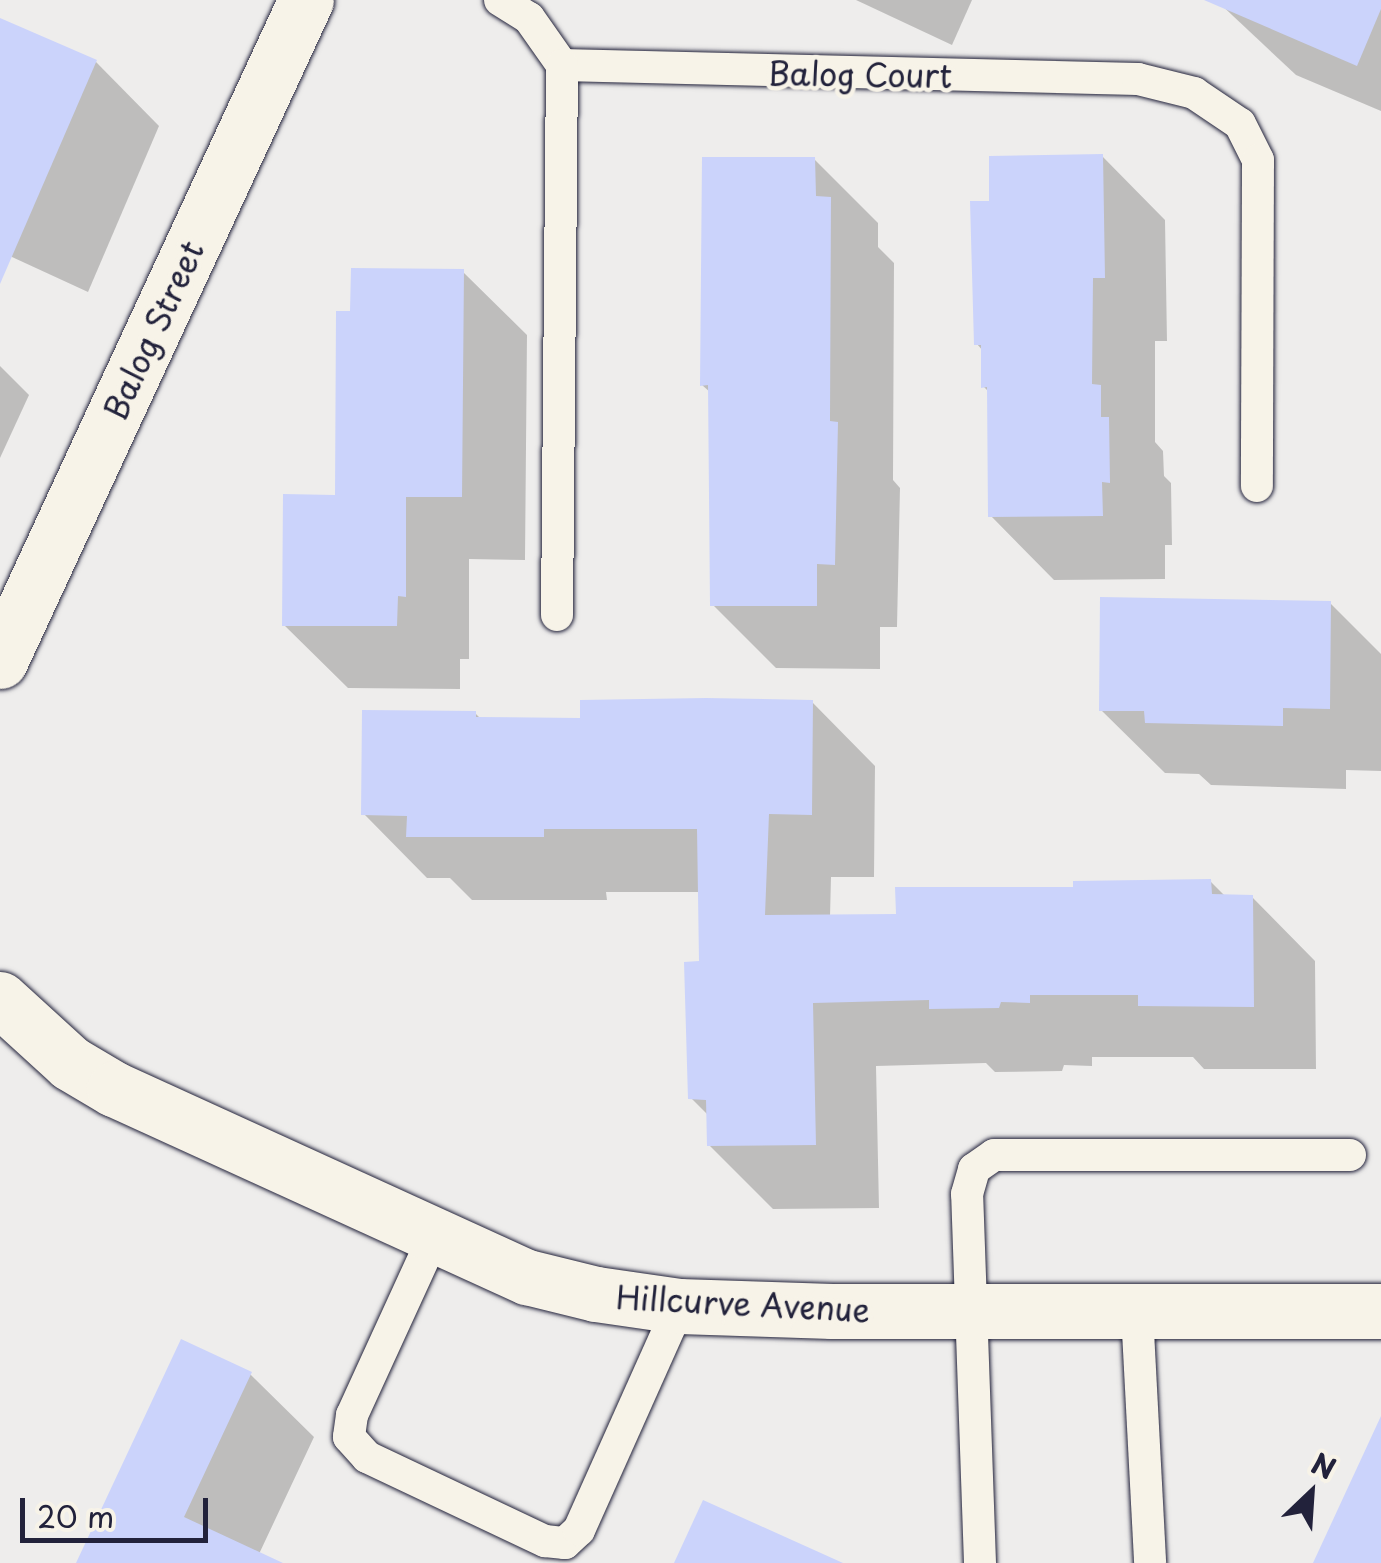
<!DOCTYPE html>
<style>
body{margin:0}
#map{position:relative;width:1381px;height:1563px;overflow:hidden;background:#eeedec;font-family:"Playpen Sans",sans-serif}
div>[style]{position:absolute}
[style*='--x']{left:calc(var(--x)*1px);top:calc(var(--y)*1px);width:calc(var(--w)*1px);rotate:calc(var(--a)*1deg)}
.shadow>*{inset:0;background:#0003}
.building>*{inset:0;background:#cbd3fb}
.roads{filter:drop-shadow(0 0 2px #22223b) drop-shadow(0 0 2px #22223b)}
.lane>*{height:32px;margin:-16px;padding:0 16px;transform-origin:16px;border-radius:16px;background:#f7f3e8}
.street>*{height:55px;margin:-27.5px;padding:0 27.5px;transform-origin:27.5px;border-radius:27.5px;background:#f7f3e8}
span{translate:-50% -50%;white-space:nowrap;text-align:center;line-height:1.15;-webkit-text-stroke:9px #f7f3e8;paint-order:stroke}
.street-label{font-size:32px;color:#22223b}
.north{position:absolute;left:1261px;top:1443px;width:100px;height:100px;-webkit-text-stroke:8px #f7f3e8;paint-order:stroke;rotate:25deg;font-size:28px;font-weight:700;line-height:40px;text-align:center;color:#22223b}
.north::after{content:'';display:block;margin:auto;width:35px;height:45px;background:#22223b;clip-path:polygon(50% 0,100% 100%,50% 72%,0 100%)}
.scale{position:absolute;left:20px;top:1498px;width:188px;height:45px;box-sizing:border-box;border:5px solid #22223b;border-top:0;padding-left:12px;font-size:30px;line-height:35px;white-space:nowrap;color:#22223b;-webkit-text-stroke:8px #f7f3e8;paint-order:stroke}
</style>
<div id="map">
<div class="shadow">
<i style="clip-path:polygon(856px 0,972px 0,952px 45px)"></i>
<i style="clip-path:polygon(1216px 0,1381px 0,1381px 111px,1296px 75px)"></i>
<i style="clip-path:polygon(0 20px,96px 62px,159px 126px,88px 292px,12px 257px,0 245px)"></i>
<i style="clip-path:polygon(1102px 156px,1165px 220px,1167px 341px,1155px 341px,1155px 442px,1163px 451px,1164px 476px,1171px 483px,1172px 545px,1165px 545px,1165px 579px,1054px 580px,991px 516px,990px 393px,984px 387px,983px 351px,977px 344px,992px 203px)"></i>
<i style="clip-path:polygon(814px 159px,878px 223px,878px 247px,894px 263px,893px 480px,900px 488px,897px 627px,880px 627px,880px 669px,776px 668px,713px 605px,711px 393px,702px 385px)"></i>
<i style="clip-path:polygon(463px 272px,527px 335px,525px 560px,469px 559px,469px 659px,460px 659px,460px 689px,348px 688px,284px 625px,338px 497px,353px 313px)"></i>
<i style="clip-path:polygon(0 366px,29px 395px,0 458px)"></i>
<i style="clip-path:polygon(1330px 603px,1381px 654px,1381px 771px,1346px 770px,1346px 789px,1211px 785px,1199px 774px,1165px 773px,1101px 710px)"></i>
<i style="clip-path:polygon(812px 702px,875px 766px,874px 877px,831px 877px,830px 917px,898px 916px,1075px 889px,1210px 881px,1226px 897px,1252px 897px,1315px 961px,1316px 1069px,1204px 1069px,1193px 1057px,1092px 1057px,1092px 1066px,1064px 1065px,1062px 1071px,995px 1072px,986px 1063px,876px 1066px,879px 1208px,773px 1209px,709px 1145px,709px 1116px,691px 1098px,702px 964px,700px 892px,606px 892px,607px 900px,472px 900px,450px 878px,427px 878px,364px 814px,475px 713px,482px 720px,583px 721px)"></i>
<i style="clip-path:polygon(250px 1374px,314px 1437px,259px 1554px,279px 1563px,90px 1563px)"></i>
</div>
<div class="building">
<i style="clip-path:polygon(1204px 0,1381px 0,1381px 9px,1357px 66px)"></i>
<i style="clip-path:polygon(0 18px,97px 60px,0 284px)"></i>
<i style="clip-path:polygon(1103px 154px,1105px 278px,1093px 278px,1092px 384px,1101px 385px,1101px 417px,1109px 417px,1110px 483px,1102px 482px,1103px 516px,988px 517px,987px 387px,981px 388px,981px 345px,974px 345px,970px 201px,989px 201px,989px 156px)"></i>
<i style="clip-path:polygon(702px 157px,815px 157px,816px 196px,831px 197px,830px 421px,838px 422px,835px 565px,817px 564px,817px 606px,710px 606px,708px 385px,700px 386px)"></i>
<i style="clip-path:polygon(351px 268px,464px 269px,462px 497px,406px 497px,406px 597px,398px 596px,397px 626px,282px 626px,283px 494px,335px 495px,336px 311px,350px 311px)"></i>
<i style="clip-path:polygon(1100px 597px,1331px 601px,1330px 709px,1283px 708px,1283px 726px,1145px 723px,1144px 711px,1099px 711px)"></i>
<i style="clip-path:polygon(706px 698px,813px 700px,812px 815px,769px 814px,765px 915px,896px 914px,895px 887px,1073px 887px,1073px 881px,1211px 879px,1212px 894px,1253px 895px,1254px 1007px,1138px 1006px,1138px 995px,1030px 995px,1030px 1003px,1001px 1002px,999px 1008px,929px 1009px,929px 1000px,813px 1003px,816px 1145px,707px 1146px,706px 1100px,688px 1099px,684px 962px,699px 961px,697px 829px,544px 829px,544px 837px,406px 837px,407px 816px,361px 815px,362px 710px,476px 711px,476px 717px,580px 718px,580px 700px)"></i>
<i style="clip-path:polygon(181px 1339px,252px 1372px,184px 1517px,283px 1563px,76px 1563px)"></i>
<i style="clip-path:polygon(1381px 1416px,1381px 1563px,1313px 1563px)"></i>
<i style="clip-path:polygon(703px 1500px,843px 1563px,674px 1563px)"></i>
</div>
<div class="roads">
<div class="lane">
<i style="--x:500;--y:0;--w:34;--a:32"></i>
<i style="--x:529;--y:18;--w:57;--a:54.9"></i>
<i style="--x:562;--y:65;--w:576;--a:1.39"></i>
<i style="--x:1138;--y:79;--w:58;--a:14"></i>
<i style="--x:1194;--y:93;--w:55;--a:34"></i>
<i style="--x:1240;--y:124;--w:40;--a:63.4"></i>
<i style="--x:1258;--y:160;--w:326;--a:90.2"></i>
<i style="--x:557;--y:615;--w:550;--a:-89.48"></i>
<i style="--x:434;--y:1236;--w:197;--a:114.6"></i>
<i style="--x:352;--y:1415;--w:22;--a:98"></i>
<i style="--x:349;--y:1437;--w:27;--a:48"></i>
<i style="--x:367;--y:1457;--w:197;--a:25.3"></i>
<i style="--x:545;--y:1541;--w:20;--a:6"></i>
<i style="--x:565;--y:1543;--w:19;--a:-43"></i>
<i style="--x:579;--y:1530;--w:245;--a:-65.9"></i>
<i style="--x:1137;--y:1312;--w:251;--a:87"></i>
<i style="--x:980;--y:1563;--w:369;--a:-92"></i>
<i style="--x:967;--y:1194;--w:26;--a:-74"></i>
<i style="--x:974;--y:1169;--w:24;--a:-35"></i>
<i style="--x:994;--y:1155;--w:356;--a:0"></i>
</div>
<div class="street">
<i style="--x:0;--y:661;--w:728;--a:-65.16"></i>
<i style="--x:0;--y:999;--w:95;--a:42.4"></i>
<i style="--x:70;--y:1063;--w:51;--a:30.6"></i>
<i style="--x:114;--y:1089;--w:454;--a:24.5"></i>
<i style="--x:527;--y:1277;--w:71;--a:13.8"></i>
<i style="--x:596;--y:1294;--w:84;--a:8.2"></i>
<i style="--x:679;--y:1306;--w:153;--a:1.9"></i>
<i style="--x:832;--y:1311;--w:549;--a:0"></i>
</div>
</div>
<div class="street-label">
<span style="left:860px;top:74px;rotate:1deg">Balog Court</span>
<span style="left:153px;top:330px;rotate:-65deg">Balog Street</span>
<span style="left:743px;top:1303px;rotate:3deg">Hillcurve Avenue</span>
</div>
<div class="north">N</div>
<div class="scale">20 m</div>
</div>
